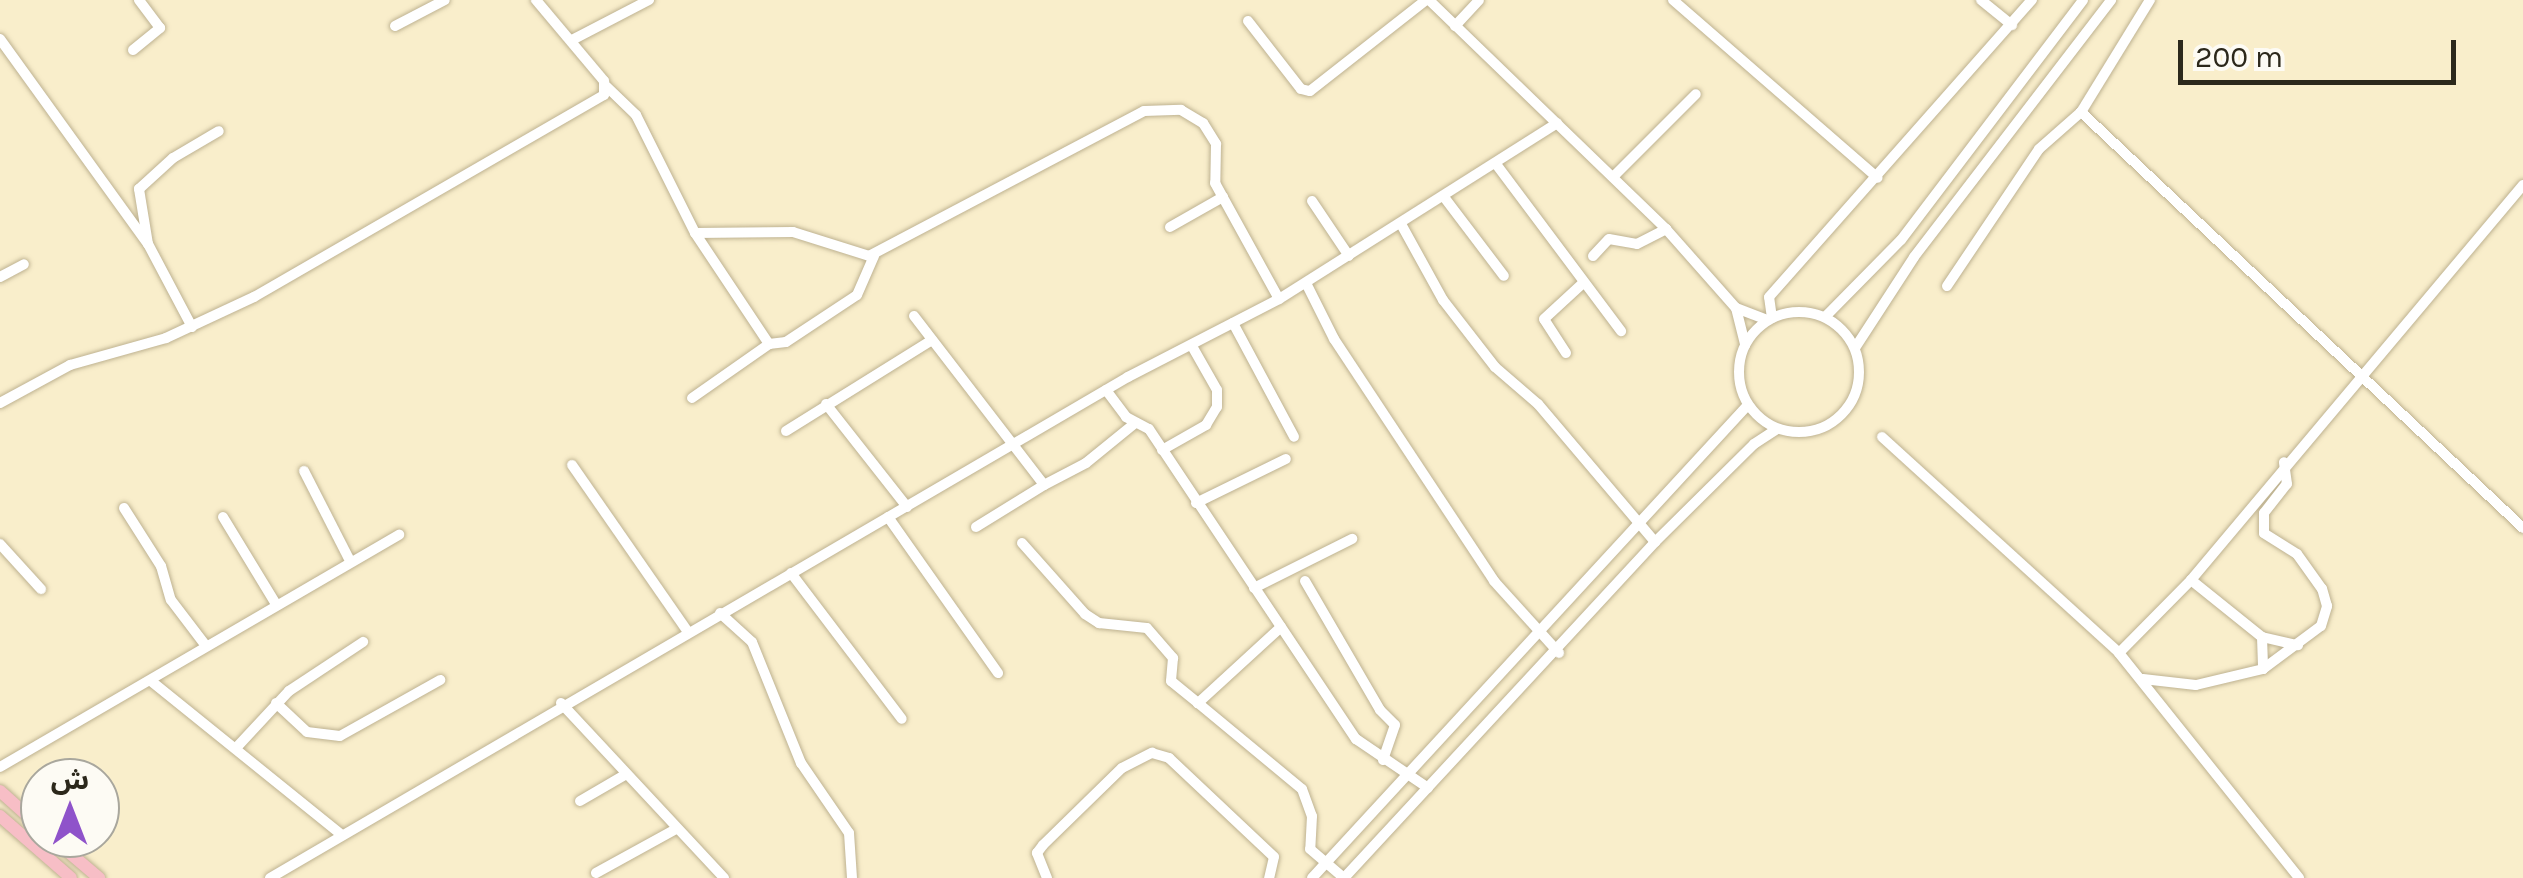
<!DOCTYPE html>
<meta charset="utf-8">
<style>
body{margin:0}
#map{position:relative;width:2523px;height:878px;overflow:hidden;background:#f9eecb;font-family:Karla,"Noto Sans Arabic",sans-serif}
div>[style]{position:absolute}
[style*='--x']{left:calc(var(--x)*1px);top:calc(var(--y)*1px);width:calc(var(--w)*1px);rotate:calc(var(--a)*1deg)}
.roads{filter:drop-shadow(0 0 2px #beb291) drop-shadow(0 0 2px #beb291)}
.minor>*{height:10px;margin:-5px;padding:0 5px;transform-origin:5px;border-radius:5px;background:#fff}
.minor>.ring{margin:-5px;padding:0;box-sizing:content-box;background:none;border:10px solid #fff;border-radius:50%}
.major>*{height:12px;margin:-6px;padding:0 6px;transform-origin:6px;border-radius:6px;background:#f7bec6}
span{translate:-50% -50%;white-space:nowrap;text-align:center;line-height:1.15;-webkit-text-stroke:10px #fdfbf4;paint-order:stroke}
.north{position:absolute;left:20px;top:758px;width:100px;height:100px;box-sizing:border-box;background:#fdfbf4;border:2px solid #a9a79d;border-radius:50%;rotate:0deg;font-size:28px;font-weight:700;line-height:40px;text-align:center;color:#2c281b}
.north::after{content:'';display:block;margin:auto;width:35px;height:45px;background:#8f53ca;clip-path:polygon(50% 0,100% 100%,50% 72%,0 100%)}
.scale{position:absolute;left:2178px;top:40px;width:278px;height:45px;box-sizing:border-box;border:5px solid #2c281b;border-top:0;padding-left:12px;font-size:30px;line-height:35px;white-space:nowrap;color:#2c281b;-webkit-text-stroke:8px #fdfbf4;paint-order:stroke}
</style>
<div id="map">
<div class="roads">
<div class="minor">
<i style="--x:1429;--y:0;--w:330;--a:44"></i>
<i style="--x:1666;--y:229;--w:106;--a:48.5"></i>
<i style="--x:1736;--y:308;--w:38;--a:76"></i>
<i style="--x:1673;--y:0;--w:271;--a:41"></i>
<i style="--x:1981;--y:0;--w:40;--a:39"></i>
<i style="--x:2150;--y:0;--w:132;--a:121.6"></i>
<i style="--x:2081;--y:112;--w:607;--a:43.26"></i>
<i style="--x:1248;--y:21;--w:86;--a:52.1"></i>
<i style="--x:1301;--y:89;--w:9;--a:13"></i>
<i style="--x:1310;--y:91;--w:147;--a:-38.1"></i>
<i style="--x:395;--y:26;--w:56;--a:-27.5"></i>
<i style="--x:1455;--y:26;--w:35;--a:-47"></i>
<i style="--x:0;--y:39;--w:253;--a:54.2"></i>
<i style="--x:572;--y:40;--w:87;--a:-27.5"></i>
<i style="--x:133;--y:50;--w:35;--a:-39"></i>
<i style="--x:160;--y:28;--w:35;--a:-127"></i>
<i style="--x:606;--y:86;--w:42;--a:44"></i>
<i style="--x:636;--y:115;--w:132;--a:63.4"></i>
<i style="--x:695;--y:233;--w:98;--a:-0.6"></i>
<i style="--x:793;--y:232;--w:80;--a:17.5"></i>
<i style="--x:869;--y:256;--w:311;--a:-27.8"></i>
<i style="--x:1144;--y:111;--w:37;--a:-2"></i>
<i style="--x:1181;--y:110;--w:26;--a:31"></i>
<i style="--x:1203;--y:123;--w:25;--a:58"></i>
<i style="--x:1216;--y:144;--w:39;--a:91"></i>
<i style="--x:1215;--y:183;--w:132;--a:61.1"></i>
<i style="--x:1496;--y:164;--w:209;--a:53.2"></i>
<i style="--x:1613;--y:177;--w:117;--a:-45"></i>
<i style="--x:1444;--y:197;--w:99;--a:52.8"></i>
<i style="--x:1312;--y:201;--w:66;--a:56.1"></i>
<i style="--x:1401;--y:224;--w:87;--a:61.1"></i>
<i style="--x:1443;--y:300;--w:85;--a:52.2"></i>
<i style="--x:1495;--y:367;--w:57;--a:40.7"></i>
<i style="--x:1538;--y:404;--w:181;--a:49.7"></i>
<i style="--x:1170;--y:227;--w:61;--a:-29.5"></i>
<i style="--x:1593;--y:256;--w:23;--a:-47"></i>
<i style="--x:1609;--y:239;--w:28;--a:10"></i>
<i style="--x:1637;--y:244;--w:33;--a:-27"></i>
<i style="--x:0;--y:277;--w:27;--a:-28"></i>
<i style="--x:1306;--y:283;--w:63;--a:63.4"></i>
<i style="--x:1334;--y:339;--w:290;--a:56.5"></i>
<i style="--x:1494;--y:581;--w:97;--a:47.9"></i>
<i style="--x:1947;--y:286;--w:165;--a:-56.1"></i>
<i style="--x:2039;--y:149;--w:56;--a:-41.4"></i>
<i style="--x:1736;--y:308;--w:34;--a:21"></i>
<i class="ring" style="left:1739px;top:312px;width:110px;height:110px"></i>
<i style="--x:914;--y:316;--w:213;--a:52.4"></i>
<i style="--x:1044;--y:485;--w:47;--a:-27.6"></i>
<i style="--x:1086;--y:463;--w:62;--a:-39.1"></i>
<i style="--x:1825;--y:317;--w:108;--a:-45.4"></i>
<i style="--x:1901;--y:240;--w:301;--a:-52.8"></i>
<i style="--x:1772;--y:318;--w:21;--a:-98"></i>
<i style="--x:1769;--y:297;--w:397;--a:-48.5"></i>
<i style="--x:1233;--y:323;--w:129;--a:61.8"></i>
<i style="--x:192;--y:327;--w:94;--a:-117.9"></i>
<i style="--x:148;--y:244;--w:56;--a:-99.3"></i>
<i style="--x:139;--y:189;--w:46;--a:-42.4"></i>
<i style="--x:173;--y:158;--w:53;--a:-30.4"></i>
<i style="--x:769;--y:344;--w:17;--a:-7"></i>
<i style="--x:786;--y:342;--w:85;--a:-33.5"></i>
<i style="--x:857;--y:295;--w:43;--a:-66.4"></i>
<i style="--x:1855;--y:348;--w:108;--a:-57"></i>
<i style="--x:1914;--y:257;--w:324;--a:-52.5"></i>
<i style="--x:1566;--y:353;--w:40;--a:-122.9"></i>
<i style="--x:1544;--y:319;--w:52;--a:-42.6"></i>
<i style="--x:1106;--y:390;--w:34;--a:53"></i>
<i style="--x:1126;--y:417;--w:26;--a:28"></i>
<i style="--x:1149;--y:429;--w:373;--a:56.3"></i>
<i style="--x:1356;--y:739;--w:87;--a:34.2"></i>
<i style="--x:692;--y:398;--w:94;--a:-35"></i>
<i style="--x:769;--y:344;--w:133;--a:-123.7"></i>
<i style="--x:0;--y:403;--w:80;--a:-28.5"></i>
<i style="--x:70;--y:365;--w:100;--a:-15.7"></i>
<i style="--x:166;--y:338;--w:97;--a:-25"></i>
<i style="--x:254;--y:297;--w:404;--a:-30"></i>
<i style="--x:604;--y:95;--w:14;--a:-90"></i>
<i style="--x:604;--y:81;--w:106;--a:-130"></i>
<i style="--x:826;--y:404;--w:131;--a:51.8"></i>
<i style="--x:786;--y:431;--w:172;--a:-31.9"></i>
<i style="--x:1882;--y:437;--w:321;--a:42.3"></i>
<i style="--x:2119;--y:653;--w:288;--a:51.3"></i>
<i style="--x:1162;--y:450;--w:51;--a:-29.6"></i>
<i style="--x:1206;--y:425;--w:21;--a:-59"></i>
<i style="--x:1217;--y:407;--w:17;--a:-90"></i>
<i style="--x:1217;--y:390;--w:51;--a:-119.6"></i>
<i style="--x:572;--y:465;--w:203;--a:55.2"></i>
<i style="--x:304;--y:471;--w:99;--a:62.9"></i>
<i style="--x:1196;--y:503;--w:100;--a:-26.1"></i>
<i style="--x:124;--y:508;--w:69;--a:57.5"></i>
<i style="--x:161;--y:566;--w:35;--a:74"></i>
<i style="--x:171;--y:600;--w:58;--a:52.7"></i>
<i style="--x:223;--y:517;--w:102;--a:58.7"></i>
<i style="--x:888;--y:517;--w:191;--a:54.8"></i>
<i style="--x:976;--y:527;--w:80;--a:-31.7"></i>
<i style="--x:1022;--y:543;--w:95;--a:48.4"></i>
<i style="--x:1085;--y:614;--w:17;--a:33"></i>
<i style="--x:1099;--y:623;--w:48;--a:5.9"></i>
<i style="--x:1147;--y:628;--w:40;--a:49"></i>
<i style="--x:1173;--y:658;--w:23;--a:95"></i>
<i style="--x:1171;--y:681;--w:35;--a:39"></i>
<i style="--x:0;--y:544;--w:61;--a:47.7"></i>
<i style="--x:791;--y:573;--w:183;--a:52.8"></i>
<i style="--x:2191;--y:580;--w:91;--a:38.8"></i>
<i style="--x:2262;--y:637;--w:37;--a:13"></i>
<i style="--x:1305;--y:581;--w:149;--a:59.8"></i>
<i style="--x:1380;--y:710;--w:21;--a:45"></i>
<i style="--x:1395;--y:725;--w:37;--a:109"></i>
<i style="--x:1254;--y:588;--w:110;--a:-26.6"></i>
<i style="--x:720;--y:613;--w:43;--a:42.2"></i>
<i style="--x:752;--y:642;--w:131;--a:68"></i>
<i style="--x:801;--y:763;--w:85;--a:55.6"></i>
<i style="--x:849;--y:833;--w:45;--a:86.2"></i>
<i style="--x:1281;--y:627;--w:113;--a:137.5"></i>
<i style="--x:1198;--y:703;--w:135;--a:39.6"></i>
<i style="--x:1302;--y:789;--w:29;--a:70"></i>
<i style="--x:1312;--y:816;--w:33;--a:93"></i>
<i style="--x:1310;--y:849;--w:45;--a:40.5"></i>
<i style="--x:2262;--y:637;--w:32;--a:88"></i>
<i style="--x:2119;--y:653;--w:103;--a:-45.4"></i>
<i style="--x:2191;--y:580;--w:516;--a:-49.95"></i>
<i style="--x:2143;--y:679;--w:53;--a:6.5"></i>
<i style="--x:2196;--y:685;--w:69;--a:-13.4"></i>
<i style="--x:2263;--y:669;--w:72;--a:-36.6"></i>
<i style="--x:2321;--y:626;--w:21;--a:-73"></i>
<i style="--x:2327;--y:606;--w:18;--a:-106"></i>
<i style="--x:2322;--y:589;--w:43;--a:-125.5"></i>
<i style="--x:2297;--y:554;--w:39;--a:-148"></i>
<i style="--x:2264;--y:533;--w:20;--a:-90"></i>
<i style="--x:2264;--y:513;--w:37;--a:-52"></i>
<i style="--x:2287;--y:484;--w:22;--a:-98"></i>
<i style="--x:151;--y:681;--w:245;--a:38.9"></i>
<i style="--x:276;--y:703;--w:42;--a:43.1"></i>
<i style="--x:307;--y:732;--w:33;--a:7"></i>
<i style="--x:340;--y:736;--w:115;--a:-29.2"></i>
<i style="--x:561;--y:703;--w:239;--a:47"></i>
<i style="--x:236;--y:748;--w:78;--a:-47.1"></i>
<i style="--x:289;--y:691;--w:89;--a:-33.5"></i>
<i style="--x:0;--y:767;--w:462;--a:-30.2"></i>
<i style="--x:580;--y:801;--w:50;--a:-30.2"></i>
<i style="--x:596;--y:873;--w:91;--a:-28.8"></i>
<i style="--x:270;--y:878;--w:994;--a:-30.28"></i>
<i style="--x:1128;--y:377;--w:170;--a:-27.3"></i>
<i style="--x:1279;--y:299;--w:329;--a:-32.3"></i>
<i style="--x:1047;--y:878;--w:27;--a:-112"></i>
<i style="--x:1037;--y:853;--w:10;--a:-53"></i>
<i style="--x:1043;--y:845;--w:110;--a:-44.3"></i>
<i style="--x:1122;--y:768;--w:34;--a:-27"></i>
<i style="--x:1152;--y:753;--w:18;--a:16"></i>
<i style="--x:1169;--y:758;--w:144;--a:43.3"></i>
<i style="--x:1274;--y:857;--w:22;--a:103"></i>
<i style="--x:1312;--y:878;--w:642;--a:-47.34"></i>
<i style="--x:1344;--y:878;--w:458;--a:-47.2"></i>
<i style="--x:1655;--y:542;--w:139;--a:-44.7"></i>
<i style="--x:1754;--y:444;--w:27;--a:-33"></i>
</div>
<div class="major">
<i style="--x:0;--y:791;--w:54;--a:42"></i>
<i style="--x:0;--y:816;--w:94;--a:41.1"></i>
<i style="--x:52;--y:838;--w:62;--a:40.4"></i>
</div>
</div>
<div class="north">ش</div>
<div class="scale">200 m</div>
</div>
